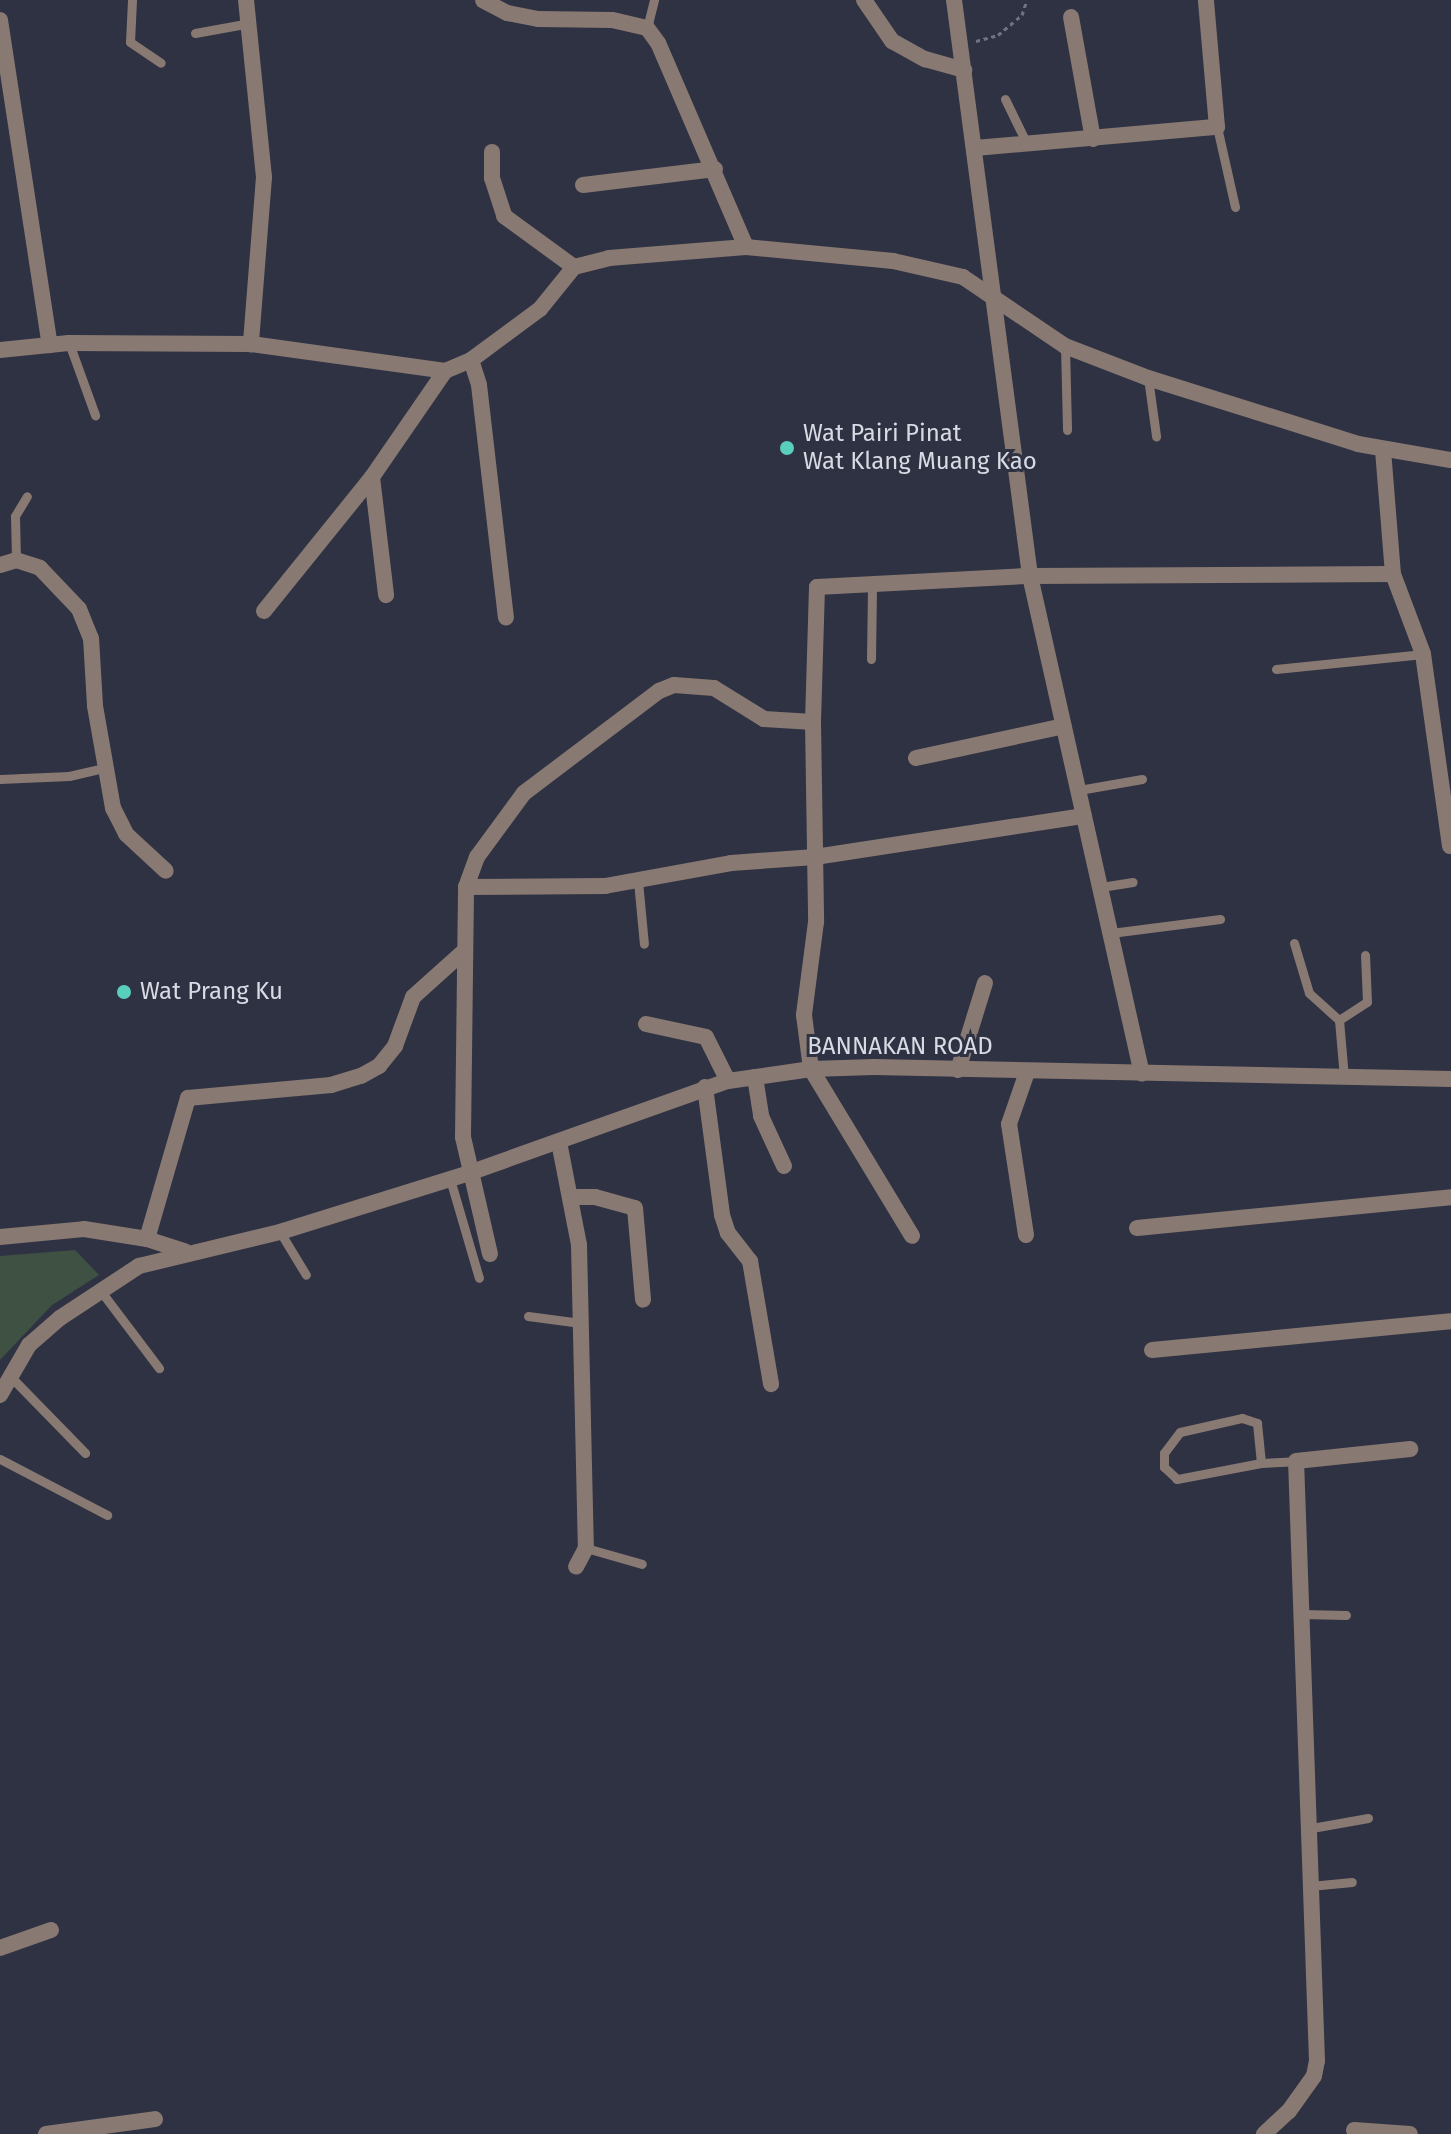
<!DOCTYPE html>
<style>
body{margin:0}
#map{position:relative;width:1451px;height:2134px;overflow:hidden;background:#2f3242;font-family:"Fira Sans",sans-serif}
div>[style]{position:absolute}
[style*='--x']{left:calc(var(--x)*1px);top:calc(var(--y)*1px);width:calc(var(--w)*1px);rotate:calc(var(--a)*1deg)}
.green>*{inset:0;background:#3f5142}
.path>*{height:3px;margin-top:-1.5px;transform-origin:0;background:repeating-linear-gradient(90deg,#707381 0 4px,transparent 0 8px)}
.service>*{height:9px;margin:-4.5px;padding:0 4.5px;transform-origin:4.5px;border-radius:4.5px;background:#897973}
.minor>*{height:16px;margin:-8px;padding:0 8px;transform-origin:8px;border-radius:8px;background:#897973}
.tertiary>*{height:16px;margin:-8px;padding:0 8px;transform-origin:8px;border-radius:8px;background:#897973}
.dots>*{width:22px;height:22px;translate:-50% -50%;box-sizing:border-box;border:4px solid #2f3242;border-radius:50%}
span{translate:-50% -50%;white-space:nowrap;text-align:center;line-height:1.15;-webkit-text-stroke:6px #2f3242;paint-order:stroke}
.poi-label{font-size:24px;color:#d8dae4}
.left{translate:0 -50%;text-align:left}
.street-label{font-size:24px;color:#d8dae4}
</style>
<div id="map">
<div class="green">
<i style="clip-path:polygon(75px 1250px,99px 1275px,52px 1305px,0 1360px,0 1256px)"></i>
</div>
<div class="path">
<i style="--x:976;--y:41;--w:23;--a:-15"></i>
<i style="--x:998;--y:35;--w:31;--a:-40"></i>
<i style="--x:1022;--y:15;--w:16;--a:-72"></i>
</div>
<div class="service">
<i style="--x:132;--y:0;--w:42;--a:92.7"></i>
<i style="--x:130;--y:42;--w:37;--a:34"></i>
<i style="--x:647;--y:28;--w:29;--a:-76"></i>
<i style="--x:195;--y:33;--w:56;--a:-10.3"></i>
<i style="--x:1005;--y:99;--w:48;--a:64"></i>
<i style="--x:1217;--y:127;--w:82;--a:77.3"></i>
<i style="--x:69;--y:343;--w:77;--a:70.1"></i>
<i style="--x:1065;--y:346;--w:84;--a:88.6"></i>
<i style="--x:1148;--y:378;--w:59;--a:82.1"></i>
<i style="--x:16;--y:560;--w:44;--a:-91.3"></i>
<i style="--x:15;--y:516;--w:23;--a:-59"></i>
<i style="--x:871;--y:659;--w:75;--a:-89.2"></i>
<i style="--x:1276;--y:669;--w:148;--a:-5.8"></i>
<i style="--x:0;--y:779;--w:69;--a:-2.5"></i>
<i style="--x:69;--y:776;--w:35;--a:-13"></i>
<i style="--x:1079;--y:790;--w:64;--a:-9.9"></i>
<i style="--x:638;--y:881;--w:63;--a:84.6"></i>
<i style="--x:1101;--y:887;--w:32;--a:-9"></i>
<i style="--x:1111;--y:933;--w:110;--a:-7.3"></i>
<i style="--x:1294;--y:943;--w:52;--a:73.3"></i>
<i style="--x:1309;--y:993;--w:40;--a:42"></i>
<i style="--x:1339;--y:1020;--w:57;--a:85"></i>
<i style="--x:1339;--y:1020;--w:33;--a:-33"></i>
<i style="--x:1367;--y:1002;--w:47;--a:-92.4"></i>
<i style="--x:450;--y:1179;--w:103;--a:73.7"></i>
<i style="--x:280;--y:1232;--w:50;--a:58.8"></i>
<i style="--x:100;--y:1290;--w:98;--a:52.9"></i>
<i style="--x:528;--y:1316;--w:53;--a:7.5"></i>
<i style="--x:9;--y:1375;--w:109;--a:45.7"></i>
<i style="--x:0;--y:1459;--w:121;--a:27.6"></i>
<i style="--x:1261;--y:1463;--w:86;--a:169.2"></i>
<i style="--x:1177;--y:1479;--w:18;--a:-137"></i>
<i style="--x:1164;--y:1467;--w:14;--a:-90"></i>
<i style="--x:1164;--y:1453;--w:26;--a:-53"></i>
<i style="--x:1180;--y:1432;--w:64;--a:-12.7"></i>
<i style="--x:1242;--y:1418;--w:16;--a:18"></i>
<i style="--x:1257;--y:1423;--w:40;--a:84.3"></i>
<i style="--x:1261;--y:1463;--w:35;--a:-3"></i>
<i style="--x:586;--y:1548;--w:58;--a:15.9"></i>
<i style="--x:1302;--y:1614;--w:44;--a:1.3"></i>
<i style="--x:1306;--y:1829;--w:63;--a:-10.1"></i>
<i style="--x:1310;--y:1886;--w:42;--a:-5.4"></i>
</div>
<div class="minor">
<i style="--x:246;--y:0;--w:178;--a:84.2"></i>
<i style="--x:264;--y:177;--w:168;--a:94.5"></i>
<i style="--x:864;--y:0;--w:50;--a:55.7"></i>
<i style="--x:892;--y:41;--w:38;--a:29"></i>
<i style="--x:925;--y:59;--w:41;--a:15.8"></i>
<i style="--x:1071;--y:17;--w:124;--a:79.8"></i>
<i style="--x:0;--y:20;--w:329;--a:81.3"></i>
<i style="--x:975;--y:148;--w:243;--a:-5"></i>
<i style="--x:1217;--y:127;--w:127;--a:-95"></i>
<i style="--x:492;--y:152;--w:26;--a:90"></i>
<i style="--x:492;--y:178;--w:40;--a:72"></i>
<i style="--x:504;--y:216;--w:87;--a:36.1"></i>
<i style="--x:583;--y:185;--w:133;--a:-6.9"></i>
<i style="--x:746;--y:247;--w:148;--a:5.4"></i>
<i style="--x:893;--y:261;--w:72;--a:12.9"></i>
<i style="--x:963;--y:277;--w:123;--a:34.1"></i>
<i style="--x:1065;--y:346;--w:89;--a:21.1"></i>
<i style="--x:1148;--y:378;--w:220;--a:17.4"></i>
<i style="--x:1358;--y:444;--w:94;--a:9.8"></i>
<i style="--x:0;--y:350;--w:69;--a:-5.8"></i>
<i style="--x:69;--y:343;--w:182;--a:0.3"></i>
<i style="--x:251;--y:344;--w:196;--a:7.9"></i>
<i style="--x:471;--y:360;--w:26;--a:72"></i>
<i style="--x:479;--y:385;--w:234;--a:83.4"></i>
<i style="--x:1383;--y:450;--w:124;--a:85.4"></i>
<i style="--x:1393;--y:574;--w:85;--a:69.4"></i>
<i style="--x:1423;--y:654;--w:194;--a:82"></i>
<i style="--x:372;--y:477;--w:119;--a:83.2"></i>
<i style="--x:0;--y:565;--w:17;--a:-17"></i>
<i style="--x:16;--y:560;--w:25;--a:18"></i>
<i style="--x:40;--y:568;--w:57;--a:46.4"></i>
<i style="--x:79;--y:609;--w:31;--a:68"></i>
<i style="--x:91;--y:638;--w:68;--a:86.6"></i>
<i style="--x:95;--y:706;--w:104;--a:80"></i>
<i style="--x:113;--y:808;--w:29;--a:63"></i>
<i style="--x:126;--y:834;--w:54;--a:42.8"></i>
<i style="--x:264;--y:611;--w:172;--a:-51.1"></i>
<i style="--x:372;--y:477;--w:129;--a:-55.4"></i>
<i style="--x:445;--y:371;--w:28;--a:-23"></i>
<i style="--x:471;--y:360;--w:86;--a:-36.5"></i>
<i style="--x:540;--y:309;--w:54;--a:-51"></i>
<i style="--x:574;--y:267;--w:36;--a:-14"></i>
<i style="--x:609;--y:258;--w:137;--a:-4.6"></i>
<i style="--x:746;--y:247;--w:222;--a:-113.3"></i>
<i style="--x:658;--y:43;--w:19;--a:-126"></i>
<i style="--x:647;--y:28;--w:36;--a:-167"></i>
<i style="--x:612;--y:20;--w:74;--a:-179.2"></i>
<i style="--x:538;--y:19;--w:32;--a:-169"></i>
<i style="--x:507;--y:13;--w:27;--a:-152"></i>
<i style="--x:813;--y:722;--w:135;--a:-88.3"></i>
<i style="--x:817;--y:587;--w:213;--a:-3"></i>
<i style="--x:1030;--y:576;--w:363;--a:-0.3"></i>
<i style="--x:916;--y:758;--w:151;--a:-12.2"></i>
<i style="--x:466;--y:887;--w:139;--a:-0.4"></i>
<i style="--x:605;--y:886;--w:128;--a:-10.3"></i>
<i style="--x:731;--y:863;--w:84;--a:-4.1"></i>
<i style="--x:815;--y:857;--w:272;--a:-8.7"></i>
<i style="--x:646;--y:1024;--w:61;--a:12.2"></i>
<i style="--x:706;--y:1037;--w:49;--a:63.4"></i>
<i style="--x:958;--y:1070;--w:91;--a:-72.8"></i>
<i style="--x:755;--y:1077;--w:39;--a:81"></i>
<i style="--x:761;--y:1116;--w:55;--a:65.3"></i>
<i style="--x:705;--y:1087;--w:129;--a:82.4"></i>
<i style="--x:722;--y:1215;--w:19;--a:72"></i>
<i style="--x:728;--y:1233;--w:36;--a:52"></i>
<i style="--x:750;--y:1261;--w:125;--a:80.3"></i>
<i style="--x:559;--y:1142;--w:105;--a:79"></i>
<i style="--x:579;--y:1245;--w:303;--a:88.7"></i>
<i style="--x:586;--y:1548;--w:21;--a:118"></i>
<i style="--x:570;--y:1197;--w:25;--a:0"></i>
<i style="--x:595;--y:1197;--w:41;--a:15.4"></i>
<i style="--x:635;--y:1208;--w:92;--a:85"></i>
<i style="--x:1137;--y:1228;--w:316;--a:-5.6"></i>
<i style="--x:1026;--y:1235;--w:112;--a:-98.7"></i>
<i style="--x:1009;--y:1124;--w:55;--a:-70.9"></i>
<i style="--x:0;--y:1237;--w:84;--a:-5.4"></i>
<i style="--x:84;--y:1229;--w:64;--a:9"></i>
<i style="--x:147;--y:1239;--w:40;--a:18"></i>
<i style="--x:147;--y:1239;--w:147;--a:-73.8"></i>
<i style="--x:188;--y:1098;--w:144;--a:-5.2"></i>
<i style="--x:331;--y:1085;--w:31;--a:-17"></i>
<i style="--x:361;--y:1076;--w:21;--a:-29"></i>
<i style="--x:379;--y:1066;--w:26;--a:-51"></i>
<i style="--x:395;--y:1046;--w:52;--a:-69.8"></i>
<i style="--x:413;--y:997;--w:69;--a:-42"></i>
<i style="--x:490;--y:1254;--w:120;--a:-103"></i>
<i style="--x:463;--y:1137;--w:250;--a:-89.3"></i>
<i style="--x:466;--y:887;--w:32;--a:-70"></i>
<i style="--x:477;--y:857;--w:79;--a:-53.7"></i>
<i style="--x:524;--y:793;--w:169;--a:-37.1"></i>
<i style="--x:659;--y:691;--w:16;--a:-22"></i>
<i style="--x:674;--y:685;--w:40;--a:4.3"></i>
<i style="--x:714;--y:688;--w:59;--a:31.8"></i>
<i style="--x:764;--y:719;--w:49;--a:3.5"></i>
<i style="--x:813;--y:722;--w:200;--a:89.1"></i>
<i style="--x:816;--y:922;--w:94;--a:97.4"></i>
<i style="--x:804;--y:1015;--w:54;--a:82.6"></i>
<i style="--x:811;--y:1069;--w:195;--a:58.8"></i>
<i style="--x:1152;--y:1350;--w:300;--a:-5.5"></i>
<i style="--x:0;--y:1948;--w:54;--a:-19.4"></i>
<i style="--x:1354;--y:2130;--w:56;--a:4.1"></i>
<i style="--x:46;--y:2134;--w:110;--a:-7.8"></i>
<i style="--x:1264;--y:2134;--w:34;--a:-43"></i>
<i style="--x:1289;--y:2111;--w:43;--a:-54.5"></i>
<i style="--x:1314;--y:2076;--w:15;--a:-79"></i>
<i style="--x:1317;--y:2061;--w:600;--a:-92"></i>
<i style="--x:1296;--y:1461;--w:115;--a:-6"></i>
</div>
<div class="tertiary">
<i style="--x:954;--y:0;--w:581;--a:82.48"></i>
<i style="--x:1030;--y:576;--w:510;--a:77.33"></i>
<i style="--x:0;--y:1395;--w:58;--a:-59.9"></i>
<i style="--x:29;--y:1345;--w:41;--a:-41.1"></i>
<i style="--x:60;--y:1318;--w:95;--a:-33.4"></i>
<i style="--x:139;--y:1266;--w:145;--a:-13.6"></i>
<i style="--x:280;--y:1232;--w:198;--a:-17.3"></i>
<i style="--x:469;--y:1173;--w:275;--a:-19.6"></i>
<i style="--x:728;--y:1081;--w:84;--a:-8.2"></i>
<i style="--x:811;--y:1069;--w:63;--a:-1.8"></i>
<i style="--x:874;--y:1067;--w:577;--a:1.19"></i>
</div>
<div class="dots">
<i style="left:787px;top:448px;background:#5acebd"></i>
<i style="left:124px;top:992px;background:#5acebd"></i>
</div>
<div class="poi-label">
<span class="left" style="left:803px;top:448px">Wat Pairi Pinat<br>Wat Klang Muang Kao</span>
<span class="left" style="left:140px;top:992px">Wat Prang Ku</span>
</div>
<div class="street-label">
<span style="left:900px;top:1047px">BANNAKAN ROAD</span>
</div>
</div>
